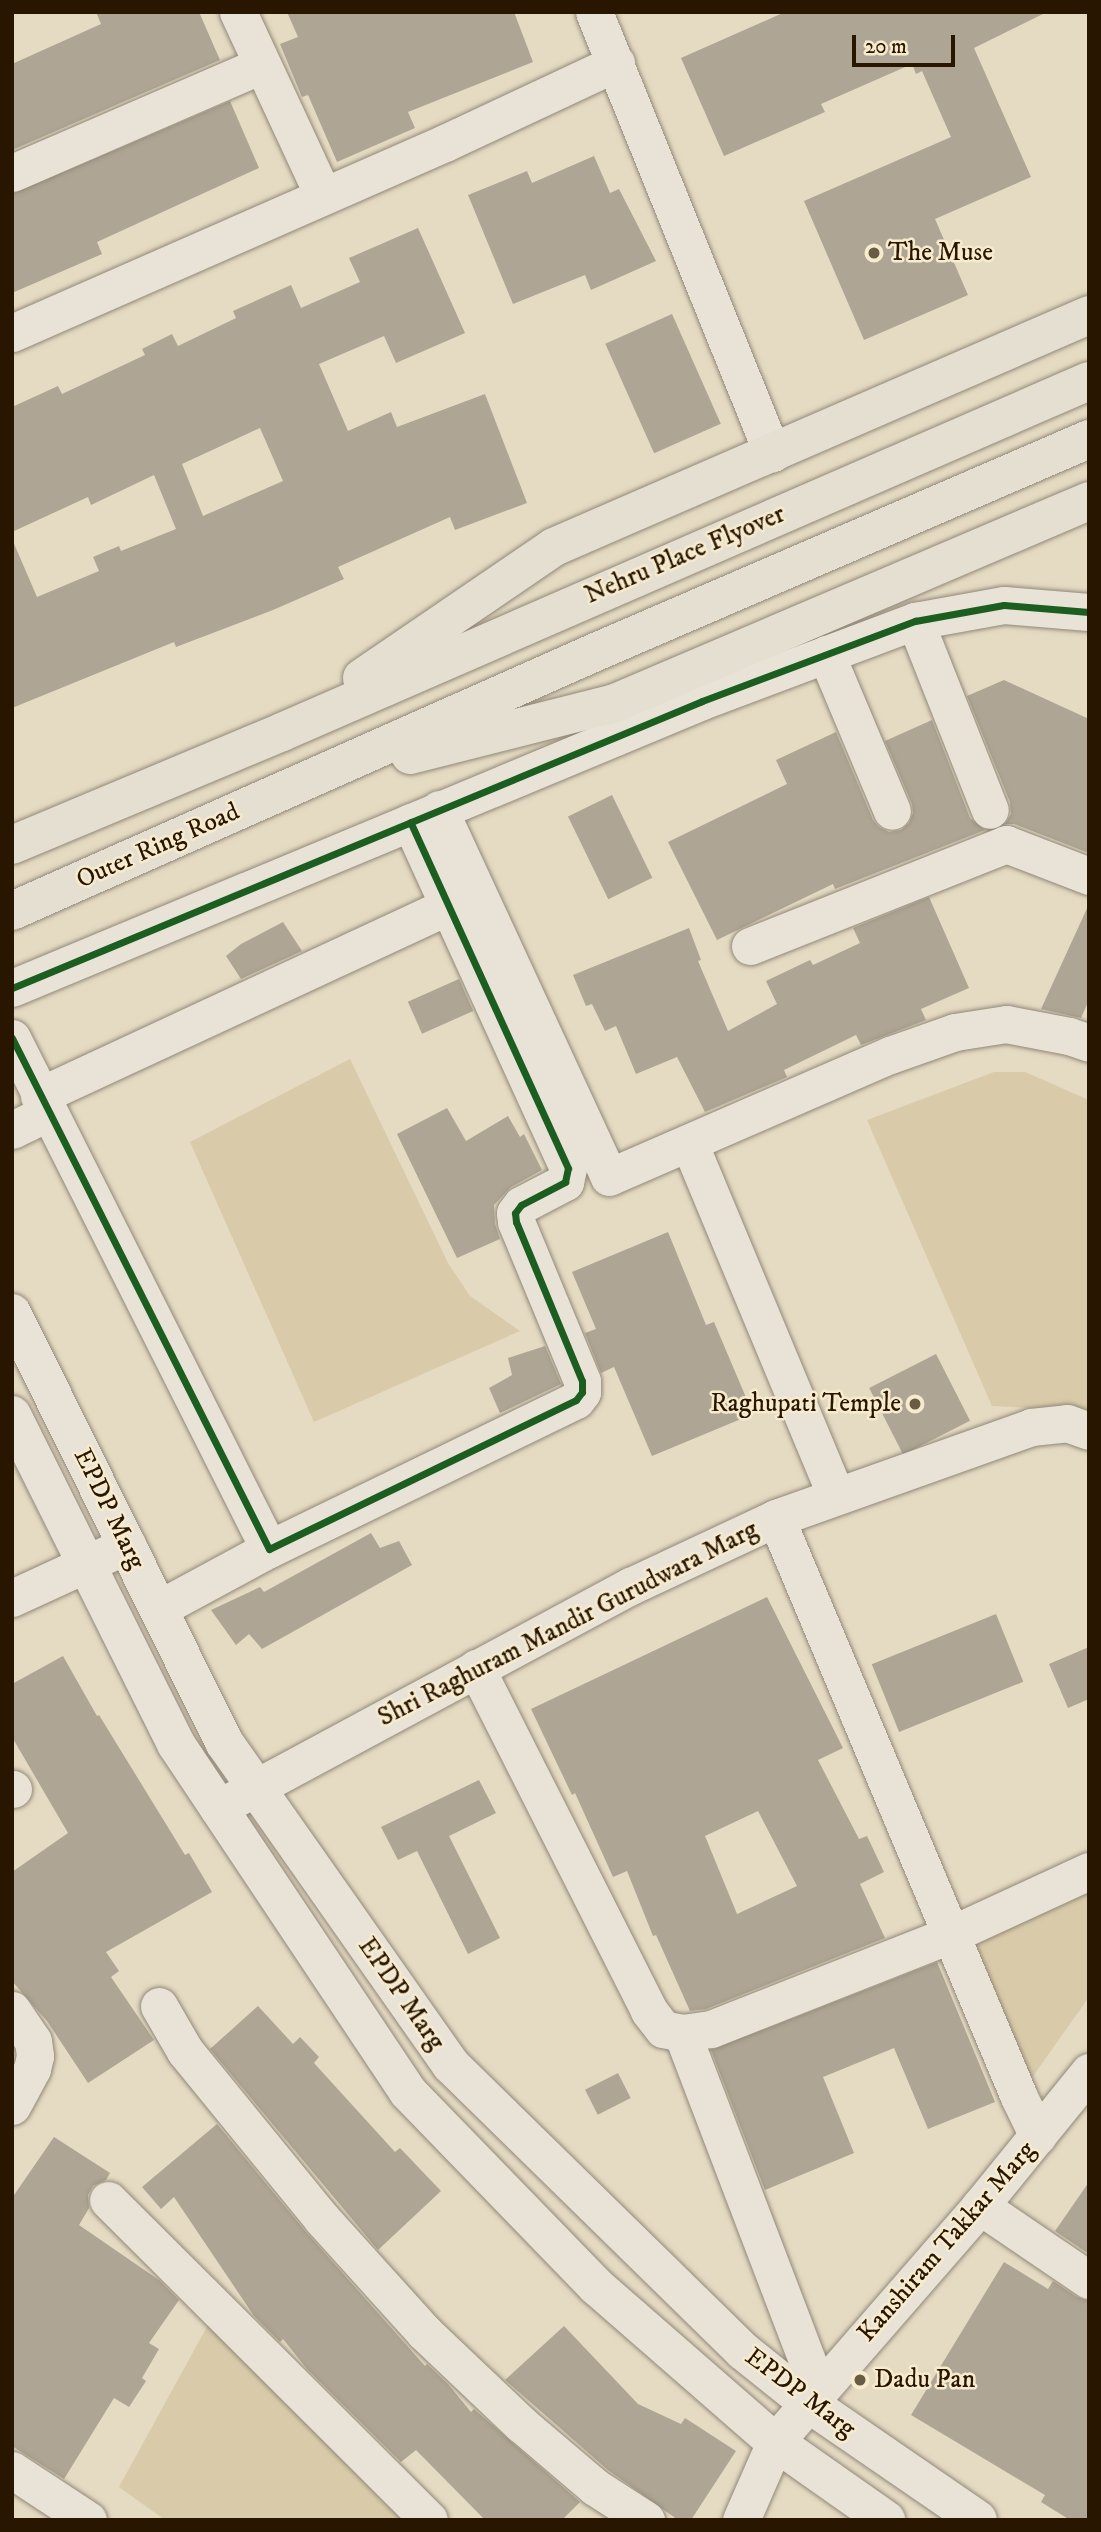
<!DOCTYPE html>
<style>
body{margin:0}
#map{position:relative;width:1101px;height:2532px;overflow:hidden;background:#e5dac2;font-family:"IM FELL DW Pica",serif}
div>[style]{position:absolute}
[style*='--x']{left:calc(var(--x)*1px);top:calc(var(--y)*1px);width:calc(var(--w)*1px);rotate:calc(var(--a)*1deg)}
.green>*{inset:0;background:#d9cba9}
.building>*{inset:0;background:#aea594;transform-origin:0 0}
.roads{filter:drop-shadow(0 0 2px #918878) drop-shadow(0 0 2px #918878)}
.minor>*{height:37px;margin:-18.5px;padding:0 18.5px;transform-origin:18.5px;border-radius:18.5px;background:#e9e3d7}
.secondary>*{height:38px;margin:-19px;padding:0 19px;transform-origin:19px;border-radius:19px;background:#e9e3d7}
.primary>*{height:38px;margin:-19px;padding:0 19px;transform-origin:19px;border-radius:19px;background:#e5dfd1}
.cycleway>*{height:7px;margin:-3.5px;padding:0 3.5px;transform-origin:3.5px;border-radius:3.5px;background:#1b5e20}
.dots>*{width:19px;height:19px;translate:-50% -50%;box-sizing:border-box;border:4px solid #f7ebce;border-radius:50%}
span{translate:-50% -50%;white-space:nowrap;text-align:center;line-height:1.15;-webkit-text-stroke:5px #f7ebce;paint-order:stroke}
.poi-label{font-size:26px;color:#281600}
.left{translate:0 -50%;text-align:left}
.right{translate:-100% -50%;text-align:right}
.street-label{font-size:26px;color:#281600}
.frame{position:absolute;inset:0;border:14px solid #281600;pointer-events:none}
.scale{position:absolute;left:852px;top:35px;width:103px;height:32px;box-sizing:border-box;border:4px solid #281600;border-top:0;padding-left:9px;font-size:21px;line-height:24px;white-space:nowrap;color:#281600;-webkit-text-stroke:5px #f7ebce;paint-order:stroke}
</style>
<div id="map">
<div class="green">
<i style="clip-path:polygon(350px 1059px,448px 1263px,470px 1296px,520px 1331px,314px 1422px,190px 1142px)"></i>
<i style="clip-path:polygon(994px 1072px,1025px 1072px,1089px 1100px,1089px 1411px,992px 1406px,867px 1120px)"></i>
<i style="clip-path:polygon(1089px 1891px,1089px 1997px,1031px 2079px,969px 1931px)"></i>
<i style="clip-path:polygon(209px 2323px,405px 2520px,165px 2520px,119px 2487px)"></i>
</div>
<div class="building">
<i style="clip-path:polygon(96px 12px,199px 12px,220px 60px,12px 150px,12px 64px,101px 24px)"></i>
<i style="clip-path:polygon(287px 12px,514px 12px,533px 62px,408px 112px,415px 128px,337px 162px,308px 95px,302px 97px,280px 44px,298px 37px)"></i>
<i style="clip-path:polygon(785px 12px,1047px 12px,974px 48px,1031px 177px,935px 219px,968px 295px,864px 340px,804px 201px,951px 137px,922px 71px,916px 74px,912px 64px,821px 104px,825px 112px,724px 156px,681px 58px)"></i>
<i style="clip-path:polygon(230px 101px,259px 168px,97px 242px,102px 254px,12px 293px,12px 194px)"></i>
<i style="clip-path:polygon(594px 156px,610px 193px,619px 189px,656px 261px,591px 290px,585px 275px,513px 304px,468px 195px,527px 171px,532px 183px)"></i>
<i style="clip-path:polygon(evenodd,418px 228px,465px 333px,396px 363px,384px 336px,319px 364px,348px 431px,391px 412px,397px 427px,485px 394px,527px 503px,455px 530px,450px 517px,338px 567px,344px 579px,273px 610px,176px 647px,174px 642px,12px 708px,12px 539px,37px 597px,99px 571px,93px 557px,119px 546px,121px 551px,176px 529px,154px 475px,91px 505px,88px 497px,12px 532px,12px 407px,58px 386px,62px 394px,145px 355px,142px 349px,172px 334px,178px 346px,236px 318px,233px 311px,291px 285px,301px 308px,360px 282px,349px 258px,418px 228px,260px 428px,283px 481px,203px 516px,182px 464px,260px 428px)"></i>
<i style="left:672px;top:314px;width:120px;height:73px;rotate:66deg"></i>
<i style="clip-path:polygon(1004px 680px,1089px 719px,1089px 853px,1014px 824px,1005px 824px,1011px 814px,1010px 802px,967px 696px)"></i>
<i style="clip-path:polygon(932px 720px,970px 818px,985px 830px,835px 889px,833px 884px,717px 940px,668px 842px,787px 784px,776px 760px,836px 732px,873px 820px,879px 827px,889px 832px,901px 830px,909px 823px,913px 813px,912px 804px,885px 741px)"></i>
<i style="left:612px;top:795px;width:92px;height:49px;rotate:64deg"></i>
<i style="clip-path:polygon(929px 897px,969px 988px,921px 1009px,926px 1020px,861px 1045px,856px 1035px,784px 1070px,787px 1077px,705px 1112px,677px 1057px,636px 1074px,616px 1026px,605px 1031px,592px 1004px,586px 1006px,573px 975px,689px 928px,701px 960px,698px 961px,728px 1031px,777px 1004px,766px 981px,810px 960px,813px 965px,860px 943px,853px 928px)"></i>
<i style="clip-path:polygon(1089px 904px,1089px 1000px,1081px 1018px,1041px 1009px)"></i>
<i style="clip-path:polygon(283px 922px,302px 951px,241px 979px,226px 956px,241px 944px)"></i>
<i style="left:459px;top:979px;width:35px;height:56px;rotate:66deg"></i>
<i style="clip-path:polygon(447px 1108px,466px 1141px,508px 1116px,520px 1137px,524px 1134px,542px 1170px,511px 1187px,494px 1205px,495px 1224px,500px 1239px,457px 1258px,397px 1134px)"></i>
<i style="clip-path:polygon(668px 1232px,706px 1325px,714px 1322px,753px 1414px,652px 1456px,614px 1367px,601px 1373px,585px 1333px,596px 1329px,572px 1272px)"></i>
<i style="clip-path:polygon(545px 1346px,561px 1384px,500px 1413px,489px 1388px,512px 1375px,508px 1358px)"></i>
<i style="left:936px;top:1354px;width:75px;height:75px;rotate:63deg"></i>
<i style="clip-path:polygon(371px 1533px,380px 1548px,399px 1541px,412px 1565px,262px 1649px,249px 1634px,236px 1645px,211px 1610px,260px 1587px,264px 1592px)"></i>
<i style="clip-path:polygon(evenodd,767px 1597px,843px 1748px,818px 1760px,859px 1839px,867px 1836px,884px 1872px,860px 1884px,885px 1938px,706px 2009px,690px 2011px,656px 1935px,653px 1936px,627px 1871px,613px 1877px,575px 1793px,572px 1795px,531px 1709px,767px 1597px,758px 1811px,797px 1886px,737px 1914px,705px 1836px,758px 1811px)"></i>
<i style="left:996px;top:1614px;width:73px;height:134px;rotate:68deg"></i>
<i style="clip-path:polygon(1089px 1647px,1089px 1699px,1068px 1708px,1049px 1664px)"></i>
<i style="clip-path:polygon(63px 1656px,97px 1716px,99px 1715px,185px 1855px,189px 1853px,212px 1892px,106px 1952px,119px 1971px,111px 1977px,154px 2040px,88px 2083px,47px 2021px,12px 1981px,12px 1872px,68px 1833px,12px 1737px,12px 1684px)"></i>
<i style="clip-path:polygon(479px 1780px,496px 1813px,449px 1836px,500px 1938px,468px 1954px,417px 1851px,398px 1860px,381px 1827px)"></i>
<i style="clip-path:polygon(937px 1962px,995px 2102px,928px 2129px,894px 2048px,823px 2077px,854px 2153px,765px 2190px,711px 2050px)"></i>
<i style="clip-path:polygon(258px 2006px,293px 2044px,300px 2037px,319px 2057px,314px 2063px,395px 2152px,400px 2148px,441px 2191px,378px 2250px,210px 2049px)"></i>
<i style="left:618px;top:2073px;width:28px;height:37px;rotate:63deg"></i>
<i style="clip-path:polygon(217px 2124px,306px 2232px,425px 2366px,427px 2364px,448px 2384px,471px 2412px,474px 2409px,580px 2502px,562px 2520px,485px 2520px,416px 2450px,401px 2462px,307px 2369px,283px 2339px,280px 2342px,254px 2316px,174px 2197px,161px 2209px,142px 2187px)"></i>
<i style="clip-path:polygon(54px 2137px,110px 2173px,106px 2180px,93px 2186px,88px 2195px,89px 2208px,79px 2225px,159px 2280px,179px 2300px,149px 2343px,159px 2349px,142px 2378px,146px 2381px,129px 2407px,114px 2398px,64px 2479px,12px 2446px,12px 2198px)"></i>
<i style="clip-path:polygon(1089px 2182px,1089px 2254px,1055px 2231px)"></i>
<i style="clip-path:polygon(1004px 2262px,1048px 2289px,1053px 2281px,1077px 2297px,1089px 2301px,1089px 2520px,1070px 2520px,1041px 2502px,1045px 2495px,911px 2415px)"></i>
<i style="clip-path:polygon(564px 2326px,638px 2404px,681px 2424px,685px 2418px,736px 2451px,691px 2520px,678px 2520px,608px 2470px,505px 2380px)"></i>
</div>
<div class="roads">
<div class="minor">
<i style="--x:238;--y:12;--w:202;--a:65.1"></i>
<i style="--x:594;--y:12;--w:476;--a:68"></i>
<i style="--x:12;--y:173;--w:271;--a:-23.4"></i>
<i style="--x:12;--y:333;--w:473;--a:-23.7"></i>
<i style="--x:445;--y:143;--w:189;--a:-25.1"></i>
<i style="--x:915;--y:621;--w:203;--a:68.4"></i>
<i style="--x:826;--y:654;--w:170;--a:67.2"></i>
<i style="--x:439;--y:809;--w:405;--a:65.2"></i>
<i style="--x:609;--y:1177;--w:306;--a:-23.5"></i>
<i style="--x:890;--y:1055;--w:69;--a:-19.5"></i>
<i style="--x:955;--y:1032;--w:52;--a:-8.9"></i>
<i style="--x:1006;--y:1024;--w:64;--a:10.8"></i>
<i style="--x:1069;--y:1036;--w:21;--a:19"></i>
<i style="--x:750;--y:946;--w:276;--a:-21.7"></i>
<i style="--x:1006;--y:844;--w:89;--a:21.1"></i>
<i style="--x:12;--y:988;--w:747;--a:-22.58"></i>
<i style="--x:702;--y:701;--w:228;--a:-20.6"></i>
<i style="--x:915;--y:621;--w:90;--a:-10.2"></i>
<i style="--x:1004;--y:605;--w:85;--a:4.7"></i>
<i style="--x:12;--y:1038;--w:572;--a:63.3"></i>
<i style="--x:269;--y:1549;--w:341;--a:-25.9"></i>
<i style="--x:576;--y:1400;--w:10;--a:-53"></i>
<i style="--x:582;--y:1392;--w:11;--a:-90"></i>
<i style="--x:582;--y:1381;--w:172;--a:-112.5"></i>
<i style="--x:516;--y:1222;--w:9;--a:-96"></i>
<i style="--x:515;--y:1213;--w:10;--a:-53"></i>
<i style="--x:521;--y:1205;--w:50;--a:-27.6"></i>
<i style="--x:565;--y:1182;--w:14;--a:-78"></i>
<i style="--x:568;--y:1168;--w:380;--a:-114.5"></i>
<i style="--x:39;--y:1096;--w:452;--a:-24.9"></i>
<i style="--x:12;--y:1130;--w:39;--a:-26"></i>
<i style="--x:690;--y:1145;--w:380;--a:67.4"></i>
<i style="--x:776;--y:1518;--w:628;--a:67.23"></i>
<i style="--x:1019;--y:2097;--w:43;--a:64"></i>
<i style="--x:12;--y:1598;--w:127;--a:-24.7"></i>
<i style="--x:158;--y:1609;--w:126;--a:-28.4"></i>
<i style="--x:476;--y:1668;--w:384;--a:63.2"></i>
<i style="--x:649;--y:2011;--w:23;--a:52"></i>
<i style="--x:663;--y:2029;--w:19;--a:12"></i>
<i style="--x:682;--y:2033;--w:29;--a:-8"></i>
<i style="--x:711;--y:2029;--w:259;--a:-21.5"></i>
<i style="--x:952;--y:1934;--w:151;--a:-24.7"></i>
<i style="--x:12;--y:1789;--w:1;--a:0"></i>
<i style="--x:218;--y:1808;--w:469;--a:-28.3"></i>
<i style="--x:631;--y:1586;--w:160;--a:-25.1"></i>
<i style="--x:776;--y:1518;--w:271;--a:-19.6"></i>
<i style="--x:1031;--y:1427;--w:36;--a:-6"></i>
<i style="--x:1067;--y:1423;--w:23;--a:20"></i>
<i style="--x:159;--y:2006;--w:52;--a:60"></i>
<i style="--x:185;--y:2051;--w:217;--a:50.8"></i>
<i style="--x:322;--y:2219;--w:152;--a:47.9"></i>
<i style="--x:424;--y:2332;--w:134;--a:43.5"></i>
<i style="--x:521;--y:2424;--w:97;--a:40.4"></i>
<i style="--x:595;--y:2487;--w:61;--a:32.9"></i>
<i style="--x:12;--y:2010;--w:37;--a:56"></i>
<i style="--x:33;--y:2041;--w:15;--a:82"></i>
<i style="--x:35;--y:2056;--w:13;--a:103"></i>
<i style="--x:32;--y:2069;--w:42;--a:118.4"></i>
<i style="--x:682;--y:2033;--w:383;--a:69.1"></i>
<i style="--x:108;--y:2200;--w:453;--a:44.9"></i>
<i style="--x:980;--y:2206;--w:132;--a:34.2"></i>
<i style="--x:12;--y:2470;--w:91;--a:33.3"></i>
<i style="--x:741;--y:2520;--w:85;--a:-66.4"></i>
<i style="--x:775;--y:2442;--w:313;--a:-49"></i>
<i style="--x:980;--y:2206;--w:173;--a:-50.9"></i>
</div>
<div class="secondary">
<i style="--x:12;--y:1313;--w:479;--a:63.7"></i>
<i style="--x:224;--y:1742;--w:395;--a:54.9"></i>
<i style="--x:451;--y:2065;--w:409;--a:44.4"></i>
<i style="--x:743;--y:2351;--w:83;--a:38.7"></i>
<i style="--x:808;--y:2403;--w:206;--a:34.5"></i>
<i style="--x:12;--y:1415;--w:368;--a:63.5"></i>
<i style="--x:176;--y:1744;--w:418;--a:56.3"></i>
<i style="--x:408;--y:2092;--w:270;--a:45.9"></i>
<i style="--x:596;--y:2286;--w:237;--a:41.1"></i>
<i style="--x:775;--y:2442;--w:136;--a:35.1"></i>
</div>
<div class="primary">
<i style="--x:362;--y:678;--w:232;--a:-34.3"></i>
<i style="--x:554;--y:547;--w:583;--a:-23.44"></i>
<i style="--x:410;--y:755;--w:211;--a:-14.2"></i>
<i style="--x:615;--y:703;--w:515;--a:-23.08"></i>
<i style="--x:12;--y:845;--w:293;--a:-22.7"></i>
<i style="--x:282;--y:732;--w:880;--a:-23.51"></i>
<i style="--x:12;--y:911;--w:641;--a:-23.93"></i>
<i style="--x:598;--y:651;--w:535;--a:-23.35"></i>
</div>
</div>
<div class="cycleway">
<i style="--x:12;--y:988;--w:747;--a:-22.58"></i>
<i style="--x:702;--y:701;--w:228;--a:-20.6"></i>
<i style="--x:915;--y:621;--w:90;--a:-10.2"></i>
<i style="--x:1004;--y:605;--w:85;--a:4.7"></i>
<i style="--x:12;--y:1038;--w:572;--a:63.3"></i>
<i style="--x:269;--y:1549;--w:341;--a:-25.9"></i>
<i style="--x:576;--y:1400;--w:10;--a:-53"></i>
<i style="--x:582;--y:1392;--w:11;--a:-90"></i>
<i style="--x:582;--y:1381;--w:172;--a:-112.5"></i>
<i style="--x:516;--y:1222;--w:9;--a:-96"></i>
<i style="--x:515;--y:1213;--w:10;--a:-53"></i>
<i style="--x:521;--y:1205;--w:50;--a:-27.6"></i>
<i style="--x:565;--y:1182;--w:14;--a:-78"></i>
<i style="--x:568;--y:1168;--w:380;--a:-114.5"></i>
</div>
<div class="dots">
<i style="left:874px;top:253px;background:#6a5b44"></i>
<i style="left:915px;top:1404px;background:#6a5b44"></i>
<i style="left:860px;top:2380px;background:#6a5b44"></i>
</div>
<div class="poi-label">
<span class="left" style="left:888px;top:253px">The Muse</span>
<span class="right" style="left:901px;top:1404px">Raghupati Temple</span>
<span class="left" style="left:874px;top:2380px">Dadu Pan</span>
</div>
<div class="street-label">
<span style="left:685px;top:555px;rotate:-23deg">Nehru Place Flyover</span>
<span style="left:158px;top:846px;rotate:-24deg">Outer Ring Road</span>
<span style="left:109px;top:1509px;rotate:64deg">EPDP Marg</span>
<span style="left:568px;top:1624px;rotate:-27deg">Shri Raghuram Mandir Gurudwara Marg</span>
<span style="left:401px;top:1994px;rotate:55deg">EPDP Marg</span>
<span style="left:947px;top:2242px;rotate:-49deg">Kanshiram Takkar Marg</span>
<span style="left:800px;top:2393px;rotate:37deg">EPDP Marg</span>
</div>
<div class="frame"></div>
<div class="scale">20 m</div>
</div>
